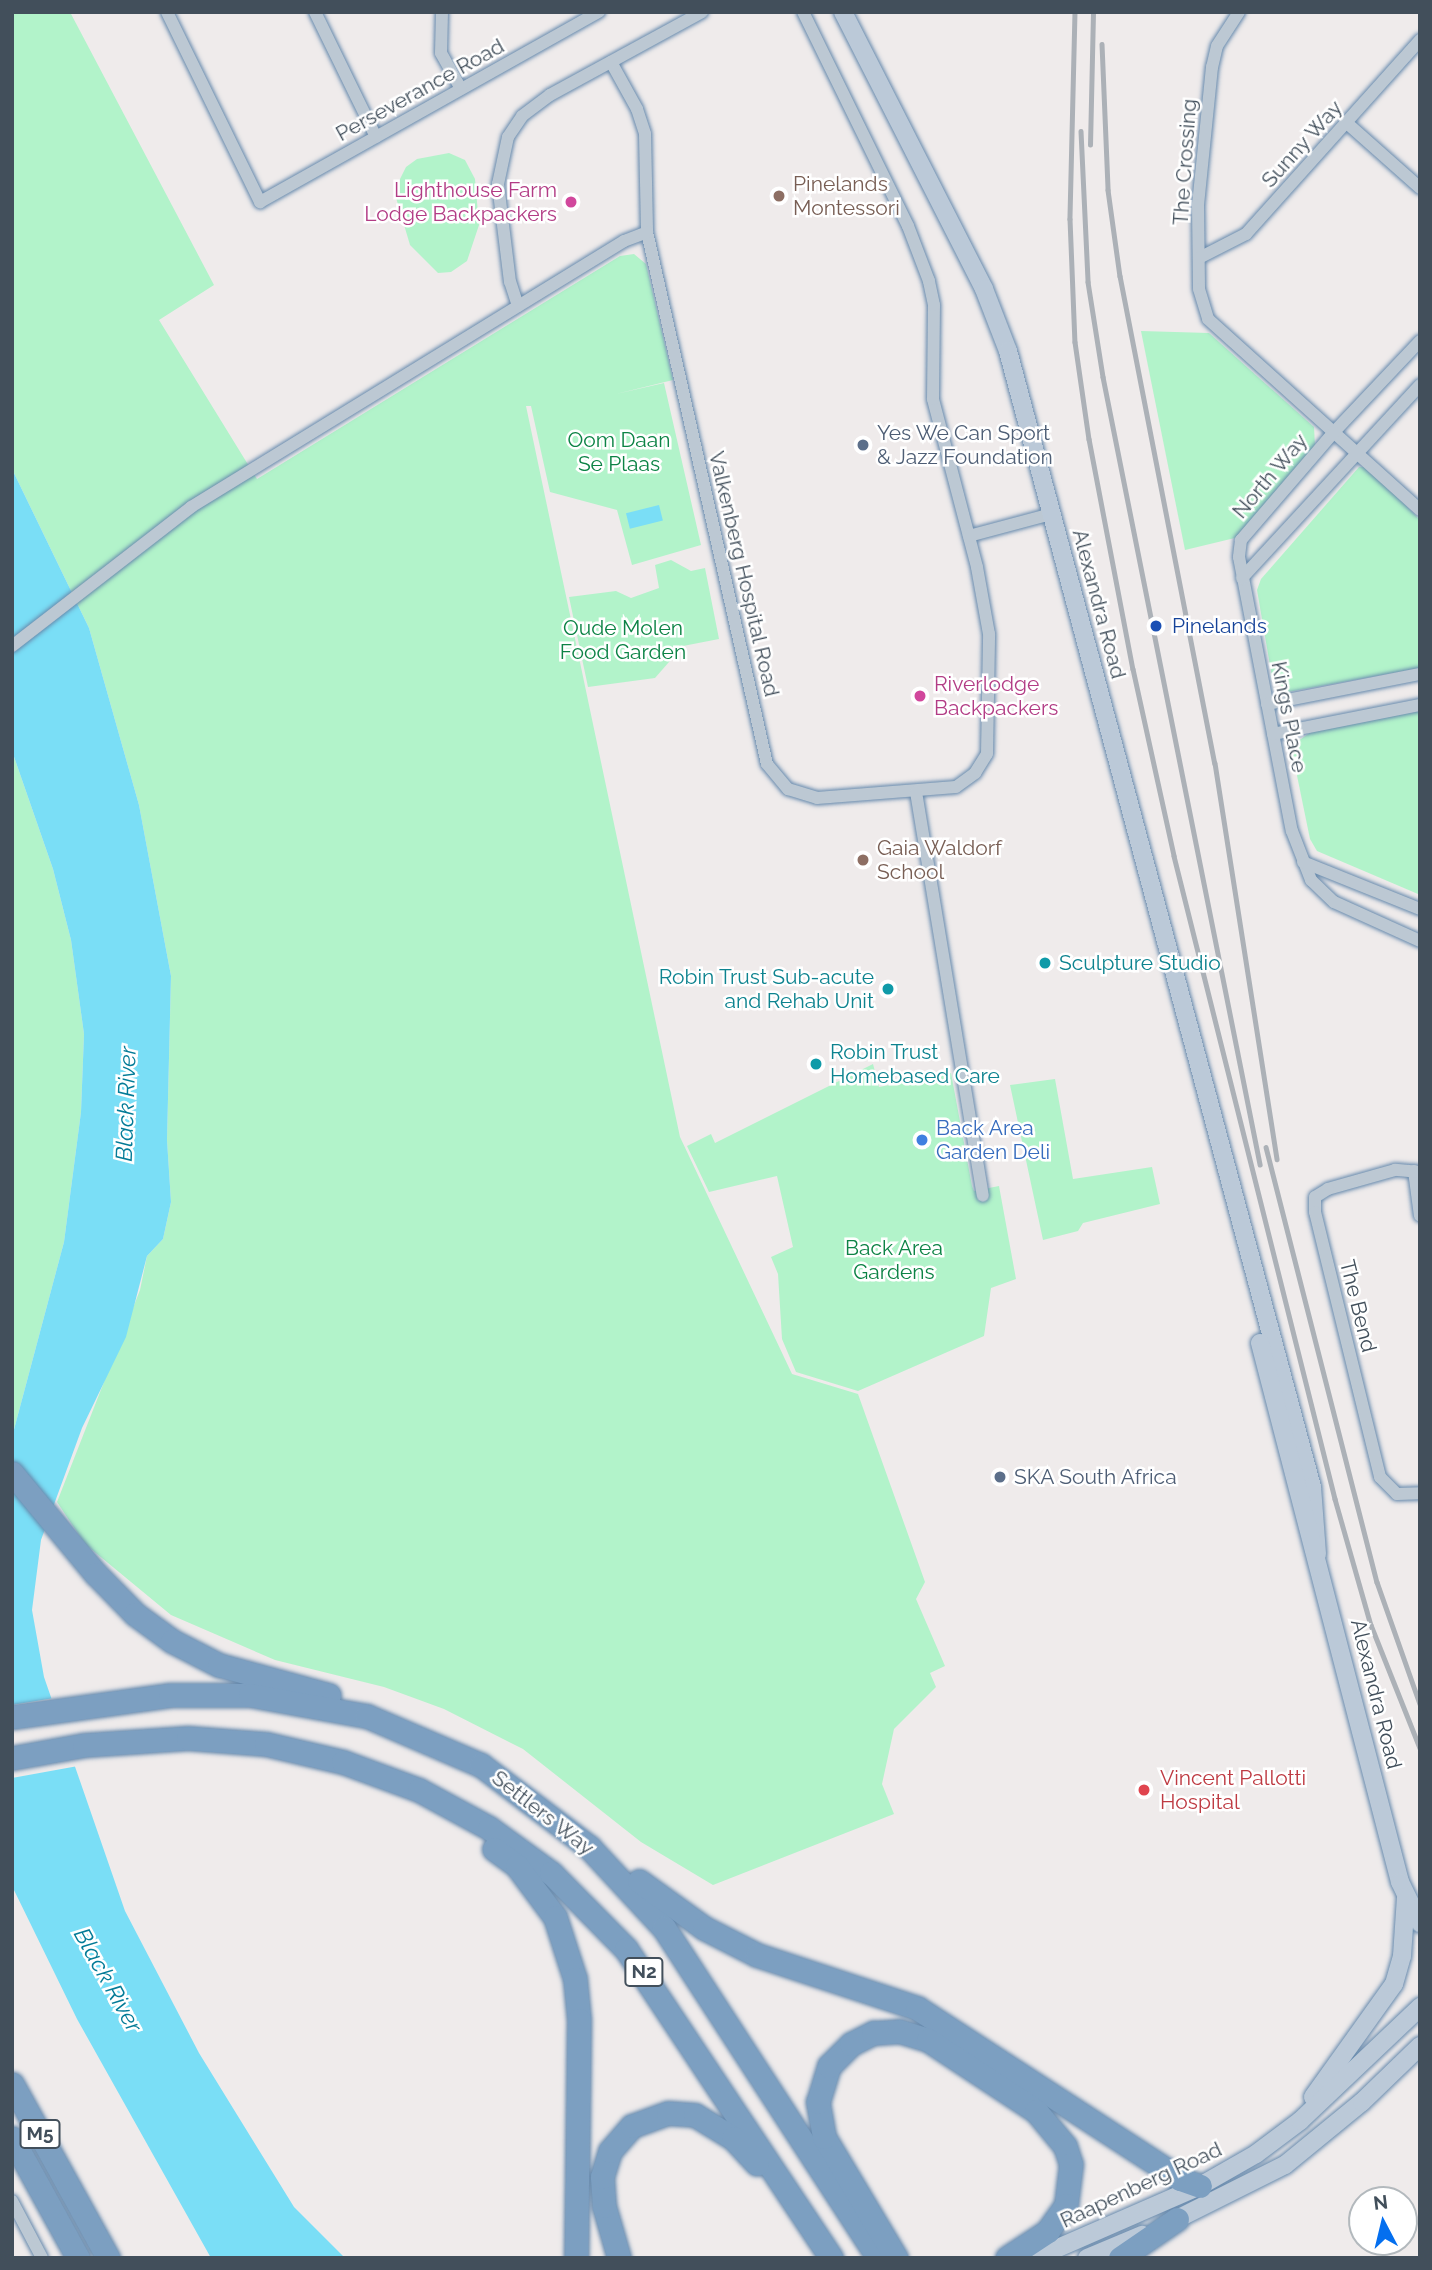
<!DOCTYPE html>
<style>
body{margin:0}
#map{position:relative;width:1432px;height:2270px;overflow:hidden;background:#efebeb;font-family:Raleway,sans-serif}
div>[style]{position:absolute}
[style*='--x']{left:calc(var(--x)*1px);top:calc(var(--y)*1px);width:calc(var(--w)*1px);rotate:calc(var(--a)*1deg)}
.green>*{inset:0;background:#b2f3ca}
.water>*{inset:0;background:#7adef6;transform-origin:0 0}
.pier>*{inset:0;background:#efebeb}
.roads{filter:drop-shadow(0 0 2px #678aad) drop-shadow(0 0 2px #678aad)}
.street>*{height:12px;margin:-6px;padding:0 6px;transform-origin:6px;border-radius:6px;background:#bcc8d3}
.secondary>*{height:18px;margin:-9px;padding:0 9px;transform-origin:9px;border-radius:9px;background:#bbc9d8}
.highway>*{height:23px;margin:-11.5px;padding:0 11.5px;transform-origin:11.5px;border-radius:11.5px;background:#7c9fc1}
.rail>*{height:4.5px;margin:-2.25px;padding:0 2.25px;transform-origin:2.25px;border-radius:2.25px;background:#acb1b7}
.dots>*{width:19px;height:19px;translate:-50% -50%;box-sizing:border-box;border:4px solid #fff;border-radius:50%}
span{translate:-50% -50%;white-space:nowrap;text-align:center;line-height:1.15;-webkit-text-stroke:5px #fff;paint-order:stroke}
.shield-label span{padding:2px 5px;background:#fff;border:2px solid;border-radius:5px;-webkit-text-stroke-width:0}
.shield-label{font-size:19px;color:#424f5b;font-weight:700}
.street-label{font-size:21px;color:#424f5b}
.education-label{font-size:21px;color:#785e54}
.left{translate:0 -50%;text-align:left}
.hotel-label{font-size:21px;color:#b23c85}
.right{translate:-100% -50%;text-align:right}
.service-label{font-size:21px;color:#4e5e75}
.park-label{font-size:21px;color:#0c8345}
.transit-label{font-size:21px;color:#164399}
.culture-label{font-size:21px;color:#0d838f}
.shop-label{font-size:21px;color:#366cbe}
.health-label{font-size:21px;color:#be3a42}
.water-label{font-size:23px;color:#037b97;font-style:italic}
.frame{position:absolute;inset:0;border:14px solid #424f5b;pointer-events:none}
.north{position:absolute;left:1348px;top:2186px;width:70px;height:70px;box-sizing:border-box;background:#fff;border:2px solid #b3b9bd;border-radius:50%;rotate:353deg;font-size:19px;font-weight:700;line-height:28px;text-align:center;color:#424f5b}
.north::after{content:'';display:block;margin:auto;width:24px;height:32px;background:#046fef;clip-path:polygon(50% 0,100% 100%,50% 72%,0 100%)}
</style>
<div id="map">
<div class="green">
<i style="clip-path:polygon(12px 12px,70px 12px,214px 285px,159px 320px,257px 479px,620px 256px,634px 254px,646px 264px,673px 380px,616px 394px,664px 383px,701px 545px,632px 565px,617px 510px,550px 492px,531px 406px,526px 406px,680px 1137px,792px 1374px,858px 1394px,925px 1582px,916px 1599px,945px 1666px,930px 1673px,936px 1687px,894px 1729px,882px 1784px,894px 1814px,713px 1885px,641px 1842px,523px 1749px,444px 1709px,384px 1687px,275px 1660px,171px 1615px,85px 1544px,57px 1502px,140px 1290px,147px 1256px,163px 1239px,171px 1202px,167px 1140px,171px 976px,139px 805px,89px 628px,12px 469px)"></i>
<i style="clip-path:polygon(449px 153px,465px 160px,475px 179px,479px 225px,467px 261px,451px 272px,438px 273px,410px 245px,394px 191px,406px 167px,417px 159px)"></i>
<i style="clip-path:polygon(1141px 331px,1209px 333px,1314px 427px,1315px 446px,1239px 537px,1185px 550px)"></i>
<i style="clip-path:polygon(1359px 467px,1368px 467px,1420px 520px,1420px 668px,1288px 692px,1272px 677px,1257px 590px,1261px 579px)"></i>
<i style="clip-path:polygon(671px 560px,691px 571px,705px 568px,719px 639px,683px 646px,655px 678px,588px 687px,569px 597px,616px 591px,631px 598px,659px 588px,655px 565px)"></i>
<i style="clip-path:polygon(1420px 711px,1420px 891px,1418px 894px,1317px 851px,1310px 839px,1293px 756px,1298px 741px,1311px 732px)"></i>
<i style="clip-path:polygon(12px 751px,53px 869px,71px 940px,84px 1034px,81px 1112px,64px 1242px,12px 1437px)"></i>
<i style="clip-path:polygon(873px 1064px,879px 1087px,951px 1073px,972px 1186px,974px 1191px,999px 1186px,1016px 1279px,991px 1288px,984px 1336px,858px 1391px,796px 1372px,782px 1339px,778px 1274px,771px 1257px,793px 1247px,777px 1176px,709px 1192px,687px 1146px,711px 1134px,715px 1143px)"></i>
<i style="clip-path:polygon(1055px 1079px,1073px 1179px,1152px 1167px,1160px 1204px,1083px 1223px,1078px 1231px,1043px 1240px,1010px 1085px)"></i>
</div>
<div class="water">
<i style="clip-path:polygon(12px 469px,89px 628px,139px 805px,171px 976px,167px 1140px,171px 1202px,163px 1239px,147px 1256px,126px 1337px,82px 1428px,41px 1540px,32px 1610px,44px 1677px,125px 1911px,199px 2053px,294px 2207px,345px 2258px,211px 2258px,77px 2019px,12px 1886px,12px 1437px,64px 1242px,81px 1112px,84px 1034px,71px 940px,53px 869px,12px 751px)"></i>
<i style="left:659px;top:505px;width:16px;height:34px;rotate:76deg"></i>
</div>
<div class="pier">
<i style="clip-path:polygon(54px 1698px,78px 1766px,12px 1778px,12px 1705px)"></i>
</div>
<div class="roads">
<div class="street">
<i style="--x:167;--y:12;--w:212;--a:63.9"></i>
<i style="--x:260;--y:202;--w:389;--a:-29.3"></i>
<i style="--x:315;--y:12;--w:139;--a:64"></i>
<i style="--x:442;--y:12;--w:41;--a:91.4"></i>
<i style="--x:441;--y:53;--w:41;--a:60.9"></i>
<i style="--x:1239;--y:12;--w:40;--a:122.9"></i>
<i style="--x:1217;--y:46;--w:22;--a:103"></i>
<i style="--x:1212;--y:67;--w:139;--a:95.8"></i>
<i style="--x:1198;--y:205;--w:84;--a:89.3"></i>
<i style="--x:1199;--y:289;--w:31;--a:73"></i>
<i style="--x:1208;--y:319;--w:285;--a:42"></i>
<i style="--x:611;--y:62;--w:54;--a:61"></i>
<i style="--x:637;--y:109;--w:26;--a:72"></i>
<i style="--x:645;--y:134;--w:98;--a:88.8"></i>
<i style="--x:647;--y:232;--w:545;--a:77.29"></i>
<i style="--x:767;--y:764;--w:33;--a:50"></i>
<i style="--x:788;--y:789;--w:30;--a:17"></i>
<i style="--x:817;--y:798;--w:139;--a:-4.5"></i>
<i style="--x:956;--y:787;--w:24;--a:-36"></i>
<i style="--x:975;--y:773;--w:22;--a:-58"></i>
<i style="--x:987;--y:754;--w:120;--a:-89"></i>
<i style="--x:989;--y:634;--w:68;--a:-100.2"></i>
<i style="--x:977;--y:567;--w:174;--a:-104.7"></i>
<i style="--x:933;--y:399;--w:94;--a:-89.4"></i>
<i style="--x:934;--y:305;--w:25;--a:-102"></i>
<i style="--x:929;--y:281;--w:59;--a:-110.9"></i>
<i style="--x:908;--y:226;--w:238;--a:-116.1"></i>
<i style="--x:1348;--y:124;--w:96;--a:41.6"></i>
<i style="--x:1199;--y:258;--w:53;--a:-27.1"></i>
<i style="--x:1246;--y:234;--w:261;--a:-48.1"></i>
<i style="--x:518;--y:306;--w:25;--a:-108"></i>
<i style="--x:510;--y:282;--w:99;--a:-97"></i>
<i style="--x:498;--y:184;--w:48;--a:-78"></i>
<i style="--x:508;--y:137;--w:25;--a:-56"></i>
<i style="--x:522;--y:116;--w:35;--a:-37"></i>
<i style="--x:550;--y:95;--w:173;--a:-28.6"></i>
<i style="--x:1420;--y:341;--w:125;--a:133.4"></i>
<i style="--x:1334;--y:432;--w:143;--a:130.7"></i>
<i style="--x:1241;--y:540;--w:17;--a:97"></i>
<i style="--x:1239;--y:557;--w:279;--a:79.1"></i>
<i style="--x:1292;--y:831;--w:53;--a:68.8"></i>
<i style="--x:1311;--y:880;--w:32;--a:44"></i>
<i style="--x:1334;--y:902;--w:94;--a:24.4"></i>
<i style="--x:969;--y:536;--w:85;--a:-15"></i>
<i style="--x:1242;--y:578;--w:263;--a:-47.3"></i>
<i style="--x:12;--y:646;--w:227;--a:-37.8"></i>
<i style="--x:191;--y:507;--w:508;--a:-31.56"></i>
<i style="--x:624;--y:241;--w:25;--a:-21"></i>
<i style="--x:1267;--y:704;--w:156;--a:-11.1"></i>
<i style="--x:1273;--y:734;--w:150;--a:-11.2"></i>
<i style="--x:916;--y:792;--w:409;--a:80.6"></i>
<i style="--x:1303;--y:862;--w:126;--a:21.9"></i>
<i style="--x:1414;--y:1171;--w:45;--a:82.4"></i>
<i style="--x:1420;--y:1172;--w:25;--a:-175"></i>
<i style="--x:1395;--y:1170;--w:70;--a:164.2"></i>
<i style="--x:1328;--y:1189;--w:15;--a:148"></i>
<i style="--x:1315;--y:1197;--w:15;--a:90"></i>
<i style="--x:1315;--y:1212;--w:273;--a:76.2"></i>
<i style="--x:1380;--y:1477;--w:24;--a:45"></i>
<i style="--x:1397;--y:1494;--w:23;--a:-2"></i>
<i style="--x:12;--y:2201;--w:64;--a:62.2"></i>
</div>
<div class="secondary">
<i style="--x:843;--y:12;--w:311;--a:63"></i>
<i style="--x:984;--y:289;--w:66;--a:68.8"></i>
<i style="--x:1008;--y:351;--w:1176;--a:75.02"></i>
<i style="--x:1312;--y:1487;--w:67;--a:85.7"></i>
<i style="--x:1260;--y:1343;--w:557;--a:75.44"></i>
<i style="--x:1400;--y:1882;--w:46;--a:64"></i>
<i style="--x:1313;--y:2097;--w:139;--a:-54.4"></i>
<i style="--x:1394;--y:1984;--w:29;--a:-74"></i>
<i style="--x:1402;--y:1956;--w:59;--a:-86.1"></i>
<i style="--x:1167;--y:2224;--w:132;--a:-26.6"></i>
<i style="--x:1285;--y:2165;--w:99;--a:-39.3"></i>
<i style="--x:1362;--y:2102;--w:81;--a:-44"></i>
<i style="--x:1035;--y:2258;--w:180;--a:-23.6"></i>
<i style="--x:1200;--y:2186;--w:64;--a:-29.7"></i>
<i style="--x:1256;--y:2154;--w:55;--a:-36.9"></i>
<i style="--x:1300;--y:2121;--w:166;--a:-43.5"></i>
<i style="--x:1087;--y:2258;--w:60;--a:-22.7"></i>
</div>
<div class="highway">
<i style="--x:12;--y:1473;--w:131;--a:50.3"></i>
<i style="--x:96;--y:1574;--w:56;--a:45.7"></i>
<i style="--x:135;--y:1614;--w:46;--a:36.1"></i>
<i style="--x:172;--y:1641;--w:53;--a:27.1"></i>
<i style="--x:219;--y:1665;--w:114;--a:15.3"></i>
<i style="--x:12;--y:1717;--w:160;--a:-7.9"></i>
<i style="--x:170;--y:1695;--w:80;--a:0"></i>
<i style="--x:250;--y:1695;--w:119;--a:10.2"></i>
<i style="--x:367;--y:1716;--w:124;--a:23.3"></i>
<i style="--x:481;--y:1765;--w:136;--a:37.2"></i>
<i style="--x:589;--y:1847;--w:110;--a:47.2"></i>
<i style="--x:664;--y:1928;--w:393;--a:57"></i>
<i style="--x:12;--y:1758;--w:73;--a:-10.2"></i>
<i style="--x:84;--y:1745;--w:104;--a:-3.9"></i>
<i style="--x:188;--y:1738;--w:78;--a:4.4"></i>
<i style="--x:266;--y:1744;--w:79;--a:13.2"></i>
<i style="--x:343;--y:1762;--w:81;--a:20.2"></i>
<i style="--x:419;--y:1790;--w:80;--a:28.5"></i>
<i style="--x:489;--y:1828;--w:77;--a:36"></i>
<i style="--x:551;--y:1873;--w:107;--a:45.4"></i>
<i style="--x:626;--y:1949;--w:371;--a:56.4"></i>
<i style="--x:494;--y:1849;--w:29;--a:36"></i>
<i style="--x:517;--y:1866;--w:64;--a:53.3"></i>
<i style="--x:555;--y:1917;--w:65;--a:72.1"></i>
<i style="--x:575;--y:1979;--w:41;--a:84.4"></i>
<i style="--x:579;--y:2020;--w:238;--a:90.7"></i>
<i style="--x:639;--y:1881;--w:80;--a:35.9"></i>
<i style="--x:704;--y:1928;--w:59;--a:27"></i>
<i style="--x:757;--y:1955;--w:169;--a:18.3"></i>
<i style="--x:917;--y:2008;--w:314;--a:33"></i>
<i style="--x:1180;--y:2179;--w:21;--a:19"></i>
<i style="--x:12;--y:2084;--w:199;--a:61.1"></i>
<i style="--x:12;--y:2138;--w:137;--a:61.2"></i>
<i style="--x:619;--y:2258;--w:54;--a:-106.1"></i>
<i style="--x:604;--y:2206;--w:29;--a:-94"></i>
<i style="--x:602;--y:2177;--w:27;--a:-73"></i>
<i style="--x:610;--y:2151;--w:33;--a:-49"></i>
<i style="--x:632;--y:2126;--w:38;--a:-20"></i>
<i style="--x:668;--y:2113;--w:27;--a:4"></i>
<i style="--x:695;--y:2115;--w:44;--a:31.2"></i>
<i style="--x:733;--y:2138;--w:35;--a:47"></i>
<i style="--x:896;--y:2258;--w:141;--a:-120.8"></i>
<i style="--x:824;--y:2137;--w:36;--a:-100"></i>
<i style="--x:818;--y:2102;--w:38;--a:-73"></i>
<i style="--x:829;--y:2066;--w:31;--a:-45"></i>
<i style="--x:851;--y:2044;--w:25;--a:-27"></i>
<i style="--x:873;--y:2033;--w:26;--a:-4"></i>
<i style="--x:899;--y:2031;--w:30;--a:17"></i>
<i style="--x:928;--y:2040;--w:129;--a:33.3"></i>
<i style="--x:1036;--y:2111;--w:45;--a:50.4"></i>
<i style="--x:1065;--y:2146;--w:19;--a:72"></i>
<i style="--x:1071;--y:2164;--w:41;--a:97"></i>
<i style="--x:1066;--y:2205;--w:32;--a:125"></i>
<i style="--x:1048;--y:2231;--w:49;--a:146.6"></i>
<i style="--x:1120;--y:2258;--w:69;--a:-34.4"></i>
</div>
</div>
<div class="rail">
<i style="--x:1075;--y:12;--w:207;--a:91.4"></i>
<i style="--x:1070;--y:219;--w:123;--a:87.7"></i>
<i style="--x:1075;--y:342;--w:98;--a:81.8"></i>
<i style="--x:1089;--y:439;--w:234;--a:79.2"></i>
<i style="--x:1133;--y:669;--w:191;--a:77.6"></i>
<i style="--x:1174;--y:856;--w:663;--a:75.94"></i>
<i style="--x:1335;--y:1499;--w:131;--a:74.1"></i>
<i style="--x:1371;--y:1625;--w:132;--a:68.3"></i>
<i style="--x:1102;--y:44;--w:146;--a:87.6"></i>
<i style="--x:1108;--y:190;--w:87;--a:82.1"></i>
<i style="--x:1120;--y:276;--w:496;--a:79"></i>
<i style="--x:1215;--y:763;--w:401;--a:81.1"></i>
<i style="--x:1081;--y:131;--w:151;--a:87.3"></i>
<i style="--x:1088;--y:282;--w:96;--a:81"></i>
<i style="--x:1103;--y:377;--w:803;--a:78.72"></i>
<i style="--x:1090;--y:145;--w:133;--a:-88.7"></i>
<i style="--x:1266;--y:1147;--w:449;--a:75.7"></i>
<i style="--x:1377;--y:1582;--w:129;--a:70.6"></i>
</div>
<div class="dots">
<i style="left:779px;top:196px;background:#8d6e63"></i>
<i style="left:571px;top:202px;background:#d1479c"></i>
<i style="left:863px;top:445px;background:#5c6f8a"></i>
<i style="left:1156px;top:626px;background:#1a4fb4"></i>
<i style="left:920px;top:696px;background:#d1479c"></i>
<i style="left:863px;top:860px;background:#8d6e63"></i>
<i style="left:1045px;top:963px;background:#0f9aa8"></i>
<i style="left:888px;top:989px;background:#0f9aa8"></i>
<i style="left:816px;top:1064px;background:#0f9aa8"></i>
<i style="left:922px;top:1140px;background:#3f7fe0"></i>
<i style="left:1000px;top:1477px;background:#5c6f8a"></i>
<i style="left:1144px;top:1790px;background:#e0444e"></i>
</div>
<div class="shield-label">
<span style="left:644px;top:1972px">N2</span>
<span style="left:40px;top:2134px">M5</span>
</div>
<div class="street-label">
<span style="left:420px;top:90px;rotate:-29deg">Perseverance Road</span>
<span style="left:1302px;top:144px;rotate:-48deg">Sunny Way</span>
<span style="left:1185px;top:162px;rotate:-86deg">The Crossing</span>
<span style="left:1270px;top:476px;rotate:-50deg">North Way</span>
<span style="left:744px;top:574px;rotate:77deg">Valkenberg Hospital Road</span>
<span style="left:1099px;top:604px;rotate:75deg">Alexandra Road</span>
<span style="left:1289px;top:717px;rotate:79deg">Kings Place</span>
<span style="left:1358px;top:1306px;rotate:76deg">The Bend</span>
<span style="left:1376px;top:1694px;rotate:76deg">Alexandra Road</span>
<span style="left:543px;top:1813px;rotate:38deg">Settlers Way</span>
<span style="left:1141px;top:2185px;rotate:-25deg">Raapenberg Road</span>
</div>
<div class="education-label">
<span class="left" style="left:793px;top:196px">Pinelands<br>Montessori</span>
<span class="left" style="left:877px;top:860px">Gaia Waldorf<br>School</span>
</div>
<div class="hotel-label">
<span class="right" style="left:557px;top:202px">Lighthouse Farm<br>Lodge Backpackers</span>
<span class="left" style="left:934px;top:696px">Riverlodge<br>Backpackers</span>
</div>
<div class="service-label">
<span class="left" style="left:877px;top:445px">Yes We Can Sport<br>&amp; Jazz Foundation</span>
<span class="left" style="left:1014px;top:1477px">SKA South Africa</span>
</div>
<div class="park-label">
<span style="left:619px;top:452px">Oom Daan<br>Se Plaas</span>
<span style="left:623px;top:640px">Oude Molen<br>Food Garden</span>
<span style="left:894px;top:1260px">Back Area<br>Gardens</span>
</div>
<div class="transit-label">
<span class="left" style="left:1172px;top:626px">Pinelands</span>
</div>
<div class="culture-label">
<span class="left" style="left:1059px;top:963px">Sculpture Studio</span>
<span class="right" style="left:874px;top:989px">Robin Trust Sub-acute<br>and Rehab Unit</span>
<span class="left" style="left:830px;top:1064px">Robin Trust<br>Homebased Care</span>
</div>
<div class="shop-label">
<span class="left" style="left:936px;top:1140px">Back Area<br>Garden Deli</span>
</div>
<div class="health-label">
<span class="left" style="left:1160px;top:1790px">Vincent Pallotti<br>Hospital</span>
</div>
<div class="water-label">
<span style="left:126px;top:1104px;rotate:-88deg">Black River</span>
<span style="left:108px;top:1980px;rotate:61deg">Black River</span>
</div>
<div class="frame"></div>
<div class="north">N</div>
</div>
